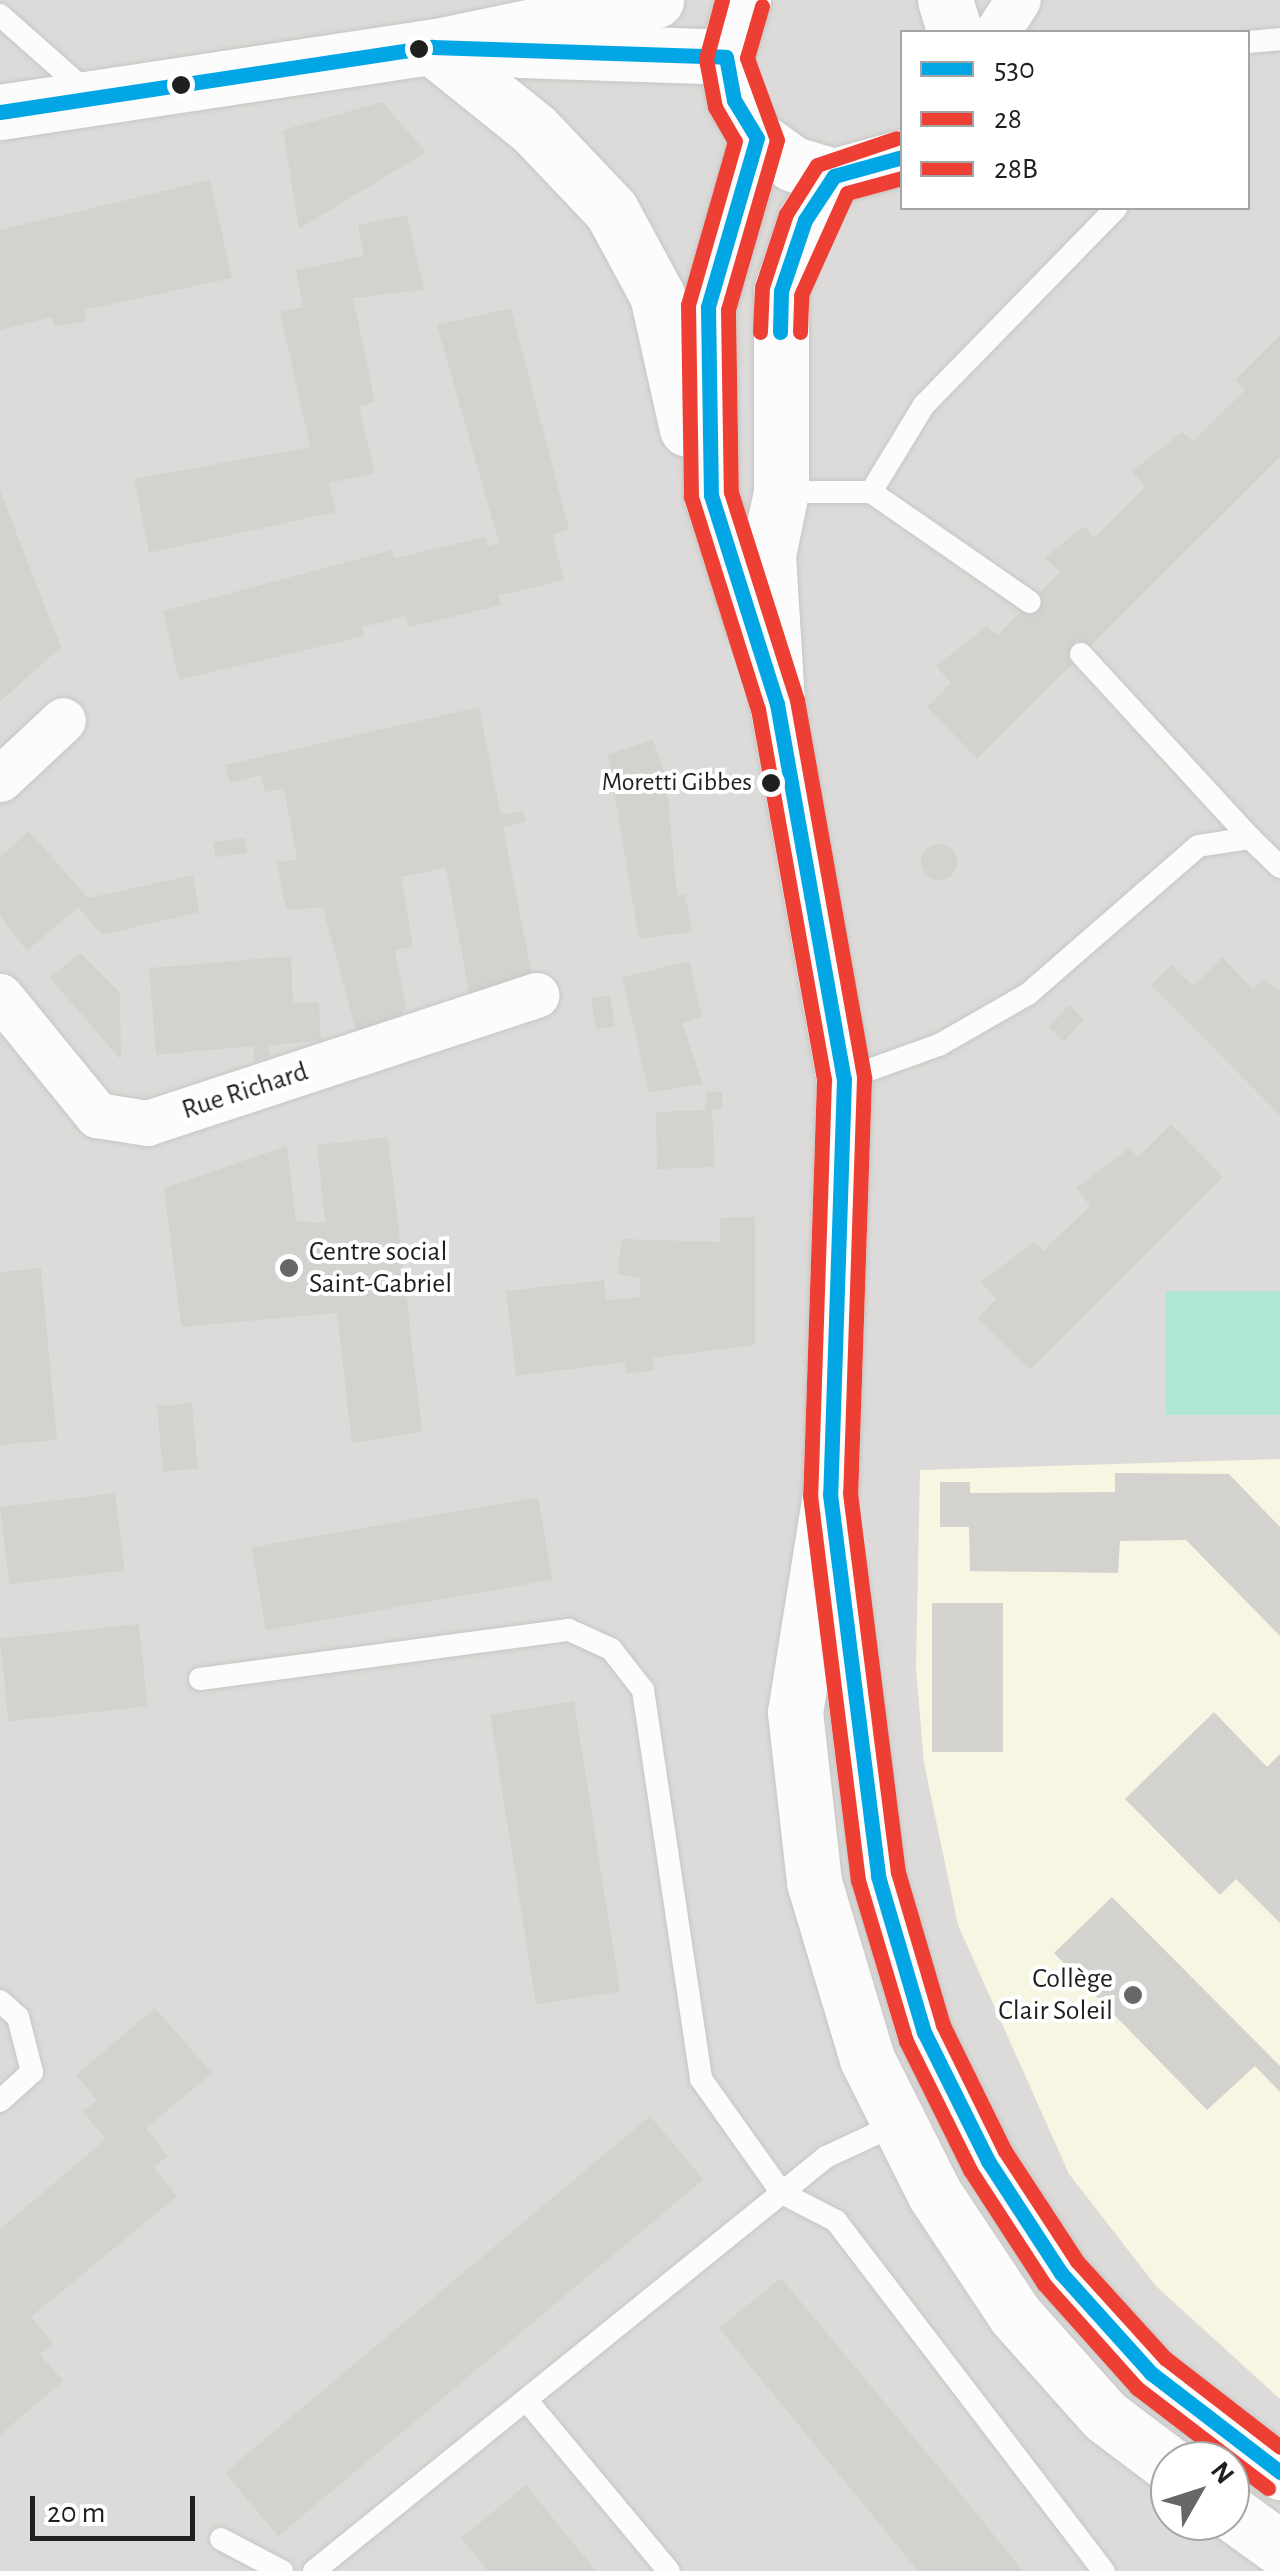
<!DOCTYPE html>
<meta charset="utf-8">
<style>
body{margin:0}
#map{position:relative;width:1280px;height:2571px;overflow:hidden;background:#edece8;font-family:"Alegreya Sans",sans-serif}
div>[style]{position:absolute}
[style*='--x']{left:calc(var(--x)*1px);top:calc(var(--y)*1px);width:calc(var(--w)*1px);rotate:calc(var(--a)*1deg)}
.residential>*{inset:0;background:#dcdbd9}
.education>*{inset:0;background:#f6f6e3}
.pitch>*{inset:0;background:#b0e7d2;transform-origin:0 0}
.building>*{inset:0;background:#d4d2cf;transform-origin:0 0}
.round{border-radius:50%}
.roads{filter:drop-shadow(0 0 2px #c6c6c4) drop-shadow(0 0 2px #c6c6c4)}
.service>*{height:22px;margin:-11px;padding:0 11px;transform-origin:11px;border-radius:11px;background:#fcfcfc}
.minor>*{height:45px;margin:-22.5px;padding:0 22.5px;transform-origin:22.5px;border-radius:22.5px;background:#fcfcfc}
.tertiary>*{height:55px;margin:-27.5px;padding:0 27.5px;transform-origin:27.5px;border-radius:27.5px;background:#fcfcfc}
.bus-1>*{height:15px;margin:-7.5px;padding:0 7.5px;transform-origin:7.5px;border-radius:7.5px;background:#02a6e4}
.bus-2>*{height:15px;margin:-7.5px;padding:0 7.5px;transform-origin:7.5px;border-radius:7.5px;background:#ee3f34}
.bus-3>*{height:15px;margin:-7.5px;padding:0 7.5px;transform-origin:7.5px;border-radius:7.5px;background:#ee3f34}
.dots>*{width:28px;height:28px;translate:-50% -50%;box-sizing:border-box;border:5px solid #fff;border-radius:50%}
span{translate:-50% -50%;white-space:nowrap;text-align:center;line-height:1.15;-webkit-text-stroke:8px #fff;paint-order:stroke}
.bus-label{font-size:26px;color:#1f1f1f}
.right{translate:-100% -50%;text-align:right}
.street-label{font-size:28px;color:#1f1f1f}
.poi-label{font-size:28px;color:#1f1f1f}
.left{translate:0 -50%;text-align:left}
.legend{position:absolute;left:900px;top:30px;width:350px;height:180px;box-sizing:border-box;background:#fff;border:2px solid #a5a5a5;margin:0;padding:12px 18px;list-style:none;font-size:30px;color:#1f1f1f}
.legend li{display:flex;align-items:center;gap:20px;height:50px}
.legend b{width:50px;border:2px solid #a5a5a5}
.north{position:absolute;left:1150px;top:2441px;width:100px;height:100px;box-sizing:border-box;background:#fff;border:2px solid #a5a5a5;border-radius:50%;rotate:51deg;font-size:28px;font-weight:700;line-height:40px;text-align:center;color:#1f1f1f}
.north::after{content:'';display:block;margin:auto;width:35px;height:45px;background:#676765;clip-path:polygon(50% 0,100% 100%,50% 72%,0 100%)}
.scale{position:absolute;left:30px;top:2496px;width:165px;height:45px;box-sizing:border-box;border:5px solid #1f1f1f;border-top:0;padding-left:12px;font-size:30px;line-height:35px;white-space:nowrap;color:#1f1f1f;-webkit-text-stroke:8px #fff;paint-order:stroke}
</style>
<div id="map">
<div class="residential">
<i style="clip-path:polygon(evenodd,0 0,1280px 0,1280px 2571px,0 2571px,0 0,902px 32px,1248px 32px,1248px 208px,902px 208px,902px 32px,0 0,1170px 2461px,1230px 2461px,1230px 2521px,1170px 2521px,1170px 2461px)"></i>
</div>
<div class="education">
<i style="clip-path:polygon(1280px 1459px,1280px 2399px,1156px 2286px,1069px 2174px,958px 1925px,924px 1763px,916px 1667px,920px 1470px)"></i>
</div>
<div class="pitch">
<i style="left:1280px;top:1291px;width:124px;height:114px;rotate:90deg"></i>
</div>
<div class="building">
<i style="clip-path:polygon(382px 102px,426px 152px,299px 229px,283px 130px)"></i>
<i style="clip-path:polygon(210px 180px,232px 278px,84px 310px,86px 321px,55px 327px,52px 317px,0 330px,0 230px)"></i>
<i style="clip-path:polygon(407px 215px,424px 290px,353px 298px,375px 402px,359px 406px,375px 473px,329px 483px,336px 512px,149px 553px,134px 479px,310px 447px,280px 312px,303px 307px,296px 270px,364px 256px,358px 225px)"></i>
<i style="clip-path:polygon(511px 308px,569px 529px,553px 534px,564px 580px,498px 596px,501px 605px,409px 627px,406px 616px,362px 627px,364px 636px,179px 680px,163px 611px,392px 550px,394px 558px,486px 537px,488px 546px,499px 543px,437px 325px)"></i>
<i style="clip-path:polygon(1280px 335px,1280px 457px,977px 759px,927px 707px,951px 683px,936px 666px,987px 626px,998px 635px,1060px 572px,1045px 558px,1084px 526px,1094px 538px,1145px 487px,1132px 471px,1182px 432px,1193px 441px,1245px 390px,1235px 380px)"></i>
<i style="clip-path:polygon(0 491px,61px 647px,0 702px)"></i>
<i style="clip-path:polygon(479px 707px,501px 815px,523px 811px,526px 822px,503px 827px,533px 981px,471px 1002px,446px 868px,401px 877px,413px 947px,395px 950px,406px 1006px,393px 1027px,358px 1039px,323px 908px,287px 909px,283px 896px,277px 862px,297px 859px,284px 789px,265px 792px,261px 775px,230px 783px,225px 765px)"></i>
<i style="clip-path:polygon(653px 740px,666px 777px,677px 896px,685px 894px,692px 932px,639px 939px,608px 754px)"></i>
<i style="clip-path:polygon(29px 831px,88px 898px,193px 875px,199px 912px,102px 935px,78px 907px,27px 951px,0 916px,0 857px)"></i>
<i style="left:245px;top:838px;width:15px;height:32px;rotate:82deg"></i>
<i class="round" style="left:921px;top:844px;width:36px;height:36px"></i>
<i style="clip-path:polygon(80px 953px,120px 993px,121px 1060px,50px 978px)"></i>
<i style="clip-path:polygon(291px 956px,293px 1003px,319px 1002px,321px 1040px,269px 1046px,270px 1056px,254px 1061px,254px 1046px,156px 1055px,149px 968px)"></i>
<i style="clip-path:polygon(1222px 957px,1253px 989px,1263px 979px,1280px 991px,1280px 1115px,1151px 985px,1171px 965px,1193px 986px)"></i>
<i style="clip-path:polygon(689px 961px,702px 1017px,682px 1023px,703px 1084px,649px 1093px,622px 977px)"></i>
<i style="left:610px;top:995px;width:32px;height:19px;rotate:81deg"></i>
<i style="left:1069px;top:1005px;width:21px;height:30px;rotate:43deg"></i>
<i style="clip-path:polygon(707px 1091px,722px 1092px,722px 1109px,712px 1110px,715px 1167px,657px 1169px,656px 1112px,705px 1110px)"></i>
<i style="clip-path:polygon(1171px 1124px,1223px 1177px,1030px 1370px,978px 1318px,996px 1299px,981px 1282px,1034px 1242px,1043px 1251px,1090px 1206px,1076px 1188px,1129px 1148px,1138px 1157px)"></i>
<i style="clip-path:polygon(388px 1137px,422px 1432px,352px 1443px,337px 1313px,181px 1327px,164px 1188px,287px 1146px,296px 1221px,325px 1223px,317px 1145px)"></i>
<i style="clip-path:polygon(755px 1217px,755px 1345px,652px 1358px,655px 1370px,626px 1374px,625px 1362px,516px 1376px,506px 1291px,604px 1280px,606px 1300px,639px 1297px,641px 1279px,617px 1274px,622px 1239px,720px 1242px,720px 1218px)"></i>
<i style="clip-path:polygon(41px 1268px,57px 1440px,0 1445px,0 1272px)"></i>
<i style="left:192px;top:1403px;width:66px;height:35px;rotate:85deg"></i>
<i style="clip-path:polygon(1115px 1473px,1229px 1474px,1280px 1527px,1280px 1636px,1186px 1540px,1120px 1541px,1118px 1573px,970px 1571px,969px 1527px,940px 1527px,940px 1482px,970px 1482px,970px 1493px,1115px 1492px)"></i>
<i style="left:115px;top:1493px;width:78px;height:116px;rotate:83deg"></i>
<i style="left:538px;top:1497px;width:84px;height:291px;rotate:80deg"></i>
<i style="left:1003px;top:1603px;width:149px;height:71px;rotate:90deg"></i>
<i style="left:139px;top:1624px;width:83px;height:140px;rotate:84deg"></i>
<i style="left:574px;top:1701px;width:294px;height:85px;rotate:81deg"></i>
<i style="clip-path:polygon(1214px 1712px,1267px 1767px,1280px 1754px,1280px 1923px,1236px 1879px,1220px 1895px,1125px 1799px)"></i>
<i style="clip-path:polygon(1112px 1897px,1280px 2066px,1280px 2092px,1255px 2066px,1207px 2110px,1054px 1953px)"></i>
<i style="clip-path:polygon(155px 2008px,212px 2073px,146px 2128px,168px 2156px,154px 2167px,177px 2196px,31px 2317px,53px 2343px,40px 2354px,63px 2381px,0 2435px,0 2229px,106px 2139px,82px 2111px,97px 2100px,76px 2075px)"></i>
<i style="left:650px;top:2116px;width:83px;height:555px;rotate:50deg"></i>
<i style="clip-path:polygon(781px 2278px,956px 2488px,1023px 2571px,918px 2571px,719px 2328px)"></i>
<i style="clip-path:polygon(526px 2485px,596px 2571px,488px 2571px,461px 2538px)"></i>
</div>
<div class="roads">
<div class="service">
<i style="--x:0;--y:15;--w:116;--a:41.5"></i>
<i style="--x:1248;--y:42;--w:32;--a:-5"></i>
<i style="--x:781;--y:492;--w:90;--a:0"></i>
<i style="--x:871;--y:492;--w:193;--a:34.7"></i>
<i style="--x:871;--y:492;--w:102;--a:-58.7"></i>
<i style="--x:924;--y:405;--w:275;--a:-45.7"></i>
<i style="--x:1081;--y:654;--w:250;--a:47.4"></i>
<i style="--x:844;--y:1079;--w:101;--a:-19.7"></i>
<i style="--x:939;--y:1045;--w:103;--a:-29.8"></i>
<i style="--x:1028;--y:994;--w:225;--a:-41"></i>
<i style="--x:1198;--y:846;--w:53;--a:-8.7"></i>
<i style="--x:1250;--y:838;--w:42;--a:44"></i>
<i style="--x:200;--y:1679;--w:372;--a:-7.6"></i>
<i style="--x:569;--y:1630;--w:46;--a:24.3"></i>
<i style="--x:611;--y:1649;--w:52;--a:52"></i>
<i style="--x:643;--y:1690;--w:393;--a:81.5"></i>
<i style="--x:701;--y:2079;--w:140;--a:54.6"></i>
<i style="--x:782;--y:2193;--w:61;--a:27.4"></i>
<i style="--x:836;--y:2221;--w:441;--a:52.6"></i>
<i style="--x:0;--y:2001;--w:24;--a:42"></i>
<i style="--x:18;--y:2017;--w:57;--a:75.7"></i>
<i style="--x:32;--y:2072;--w:43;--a:137.8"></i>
<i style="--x:528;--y:2402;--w:220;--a:50.2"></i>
<i style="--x:221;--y:2539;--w:69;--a:27.7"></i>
<i style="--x:314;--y:2571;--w:658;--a:-38.96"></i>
<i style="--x:826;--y:2157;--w:81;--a:-25"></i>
</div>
<div class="minor">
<i style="--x:997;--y:32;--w:38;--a:-57"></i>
<i style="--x:0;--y:779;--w:86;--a:-43.1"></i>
<i style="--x:0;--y:996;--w:154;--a:50.8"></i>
<i style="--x:97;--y:1115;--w:51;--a:9.1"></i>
<i style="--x:147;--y:1123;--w:410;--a:-18.2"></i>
</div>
<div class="tertiary">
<i style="--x:743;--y:0;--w:59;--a:106.6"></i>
<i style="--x:726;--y:57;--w:44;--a:79.5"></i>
<i style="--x:734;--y:100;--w:44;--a:58.8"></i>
<i style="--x:757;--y:138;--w:44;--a:35.8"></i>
<i style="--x:793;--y:164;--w:43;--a:16.3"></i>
<i style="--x:834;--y:176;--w:71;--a:-15.6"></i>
<i style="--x:945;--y:0;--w:34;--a:73"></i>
<i style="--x:432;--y:47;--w:131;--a:38.8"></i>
<i style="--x:534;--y:129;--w:112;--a:46.5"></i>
<i style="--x:611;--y:210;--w:97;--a:61.6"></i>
<i style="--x:657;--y:295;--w:137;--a:77.4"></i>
<i style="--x:520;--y:50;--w:206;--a:1.9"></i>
<i style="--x:0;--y:112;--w:437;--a:-8.6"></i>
<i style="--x:432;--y:47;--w:229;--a:-11.8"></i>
<i style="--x:834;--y:176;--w:53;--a:123.4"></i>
<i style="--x:805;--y:220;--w:75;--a:108.7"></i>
<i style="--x:781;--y:291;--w:201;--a:90"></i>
<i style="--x:781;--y:492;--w:64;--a:101.7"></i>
<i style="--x:768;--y:555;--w:149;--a:86.5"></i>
<i style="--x:777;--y:704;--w:381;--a:79.9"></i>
<i style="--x:844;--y:1079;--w:415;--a:91.9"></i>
<i style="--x:830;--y:1494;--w:221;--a:99.1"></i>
<i style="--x:795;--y:1712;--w:171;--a:83.6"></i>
<i style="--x:814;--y:1882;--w:185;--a:73.3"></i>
<i style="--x:867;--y:2059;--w:150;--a:63.4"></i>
<i style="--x:934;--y:2193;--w:146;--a:56.4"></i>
<i style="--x:1015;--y:2315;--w:135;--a:48.3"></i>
<i style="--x:1105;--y:2416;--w:81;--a:37"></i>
<i style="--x:752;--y:624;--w:135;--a:-107.6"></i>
<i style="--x:711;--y:495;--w:188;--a:-90.9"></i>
<i style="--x:708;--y:307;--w:176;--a:-73.8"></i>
<i style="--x:838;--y:1564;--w:315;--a:82.7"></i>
<i style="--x:878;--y:1876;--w:163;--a:73.6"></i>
<i style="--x:924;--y:2032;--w:144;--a:63.6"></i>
<i style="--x:988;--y:2161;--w:134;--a:56.9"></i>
<i style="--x:1061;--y:2273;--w:135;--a:48"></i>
<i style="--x:1151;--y:2373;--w:163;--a:37.5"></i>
<i style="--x:1230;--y:2512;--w:62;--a:35.8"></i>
</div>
</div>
<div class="bus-1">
<i style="--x:0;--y:112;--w:437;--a:-8.6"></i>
<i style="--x:432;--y:47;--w:294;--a:1.9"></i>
<i style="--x:726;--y:57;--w:44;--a:79.5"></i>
<i style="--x:734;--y:100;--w:44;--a:58.8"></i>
<i style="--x:757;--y:138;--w:176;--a:106.2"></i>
<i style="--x:708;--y:307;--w:188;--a:89.1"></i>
<i style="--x:711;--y:495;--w:219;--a:72.5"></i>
<i style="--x:777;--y:704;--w:381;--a:79.9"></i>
<i style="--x:844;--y:1079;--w:415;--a:91.9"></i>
<i style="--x:830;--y:1494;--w:385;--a:82.8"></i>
<i style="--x:878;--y:1876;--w:163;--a:73.6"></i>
<i style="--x:924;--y:2032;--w:144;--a:63.6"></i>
<i style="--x:988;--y:2161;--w:134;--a:56.9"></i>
<i style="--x:1061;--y:2273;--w:135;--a:48"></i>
<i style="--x:1151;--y:2373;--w:163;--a:37.5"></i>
<i style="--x:780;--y:332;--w:41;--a:-88.6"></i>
<i style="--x:781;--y:291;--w:75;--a:-71.3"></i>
<i style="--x:805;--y:220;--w:53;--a:-56.6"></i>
<i style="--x:834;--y:176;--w:71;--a:-15.6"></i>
</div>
<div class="bus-2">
<i style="--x:722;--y:0;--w:61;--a:105.2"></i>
<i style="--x:706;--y:59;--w:49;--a:79.4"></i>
<i style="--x:715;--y:107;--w:39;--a:60"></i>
<i style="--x:735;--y:141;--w:171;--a:106"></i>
<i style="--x:688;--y:305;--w:192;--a:89.1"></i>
<i style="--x:691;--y:497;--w:222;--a:72.5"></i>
<i style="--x:758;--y:709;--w:377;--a:79.9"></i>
<i style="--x:824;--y:1080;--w:415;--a:91.9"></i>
<i style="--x:810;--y:1495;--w:388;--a:82.9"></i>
<i style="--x:858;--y:1880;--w:168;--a:73.4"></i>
<i style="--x:906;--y:2041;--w:144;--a:63.6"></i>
<i style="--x:970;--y:2170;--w:136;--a:57"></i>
<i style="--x:1044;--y:2284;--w:140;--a:48.2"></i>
<i style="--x:1137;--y:2388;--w:165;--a:37.4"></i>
<i style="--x:800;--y:332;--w:37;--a:-88"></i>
<i style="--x:801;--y:295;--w:112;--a:-65.7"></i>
<i style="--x:847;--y:193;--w:57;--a:-15.3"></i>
</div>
<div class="bus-3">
<i style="--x:762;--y:6;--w:54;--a:106.1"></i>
<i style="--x:747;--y:58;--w:87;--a:69.9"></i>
<i style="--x:777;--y:140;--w:177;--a:106.1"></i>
<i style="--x:728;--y:310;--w:182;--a:89.1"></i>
<i style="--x:731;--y:492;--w:218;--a:72.4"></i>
<i style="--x:797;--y:700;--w:384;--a:79.9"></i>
<i style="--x:864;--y:1078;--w:415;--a:91.9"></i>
<i style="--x:850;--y:1493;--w:382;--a:82.8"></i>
<i style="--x:898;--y:1872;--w:159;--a:73.6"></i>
<i style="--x:943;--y:2025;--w:140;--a:63.8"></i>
<i style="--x:1005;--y:2151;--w:131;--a:56.8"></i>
<i style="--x:1077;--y:2261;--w:131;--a:47.8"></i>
<i style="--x:1165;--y:2358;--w:145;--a:37.7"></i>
<i style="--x:760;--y:332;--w:45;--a:-87.5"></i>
<i style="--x:762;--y:287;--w:77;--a:-71.8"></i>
<i style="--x:786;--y:214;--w:58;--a:-57.7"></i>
<i style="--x:817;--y:165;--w:84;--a:-18.6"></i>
</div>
<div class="dots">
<i style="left:419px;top:49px;background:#1f1f1f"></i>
<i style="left:181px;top:85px;background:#1f1f1f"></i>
<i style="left:771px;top:783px;background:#1f1f1f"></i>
<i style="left:289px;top:1268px;background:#676765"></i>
<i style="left:1133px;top:1995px;background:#676765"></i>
</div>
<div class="bus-label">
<span class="right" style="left:752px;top:783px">Moretti Gibbes</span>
</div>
<div class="street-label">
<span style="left:245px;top:1091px;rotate:-18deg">Rue Richard</span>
</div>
<div class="poi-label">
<span class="left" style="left:309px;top:1268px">Centre social<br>Saint-Gabriel</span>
<span class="right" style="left:1113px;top:1995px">Collège<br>Clair Soleil</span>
</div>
<ul class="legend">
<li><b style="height:12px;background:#02a6e4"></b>530</li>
<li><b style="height:12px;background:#ee3f34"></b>28</li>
<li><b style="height:12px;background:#ee3f34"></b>28B</li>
</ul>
<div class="north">N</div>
<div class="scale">20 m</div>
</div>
